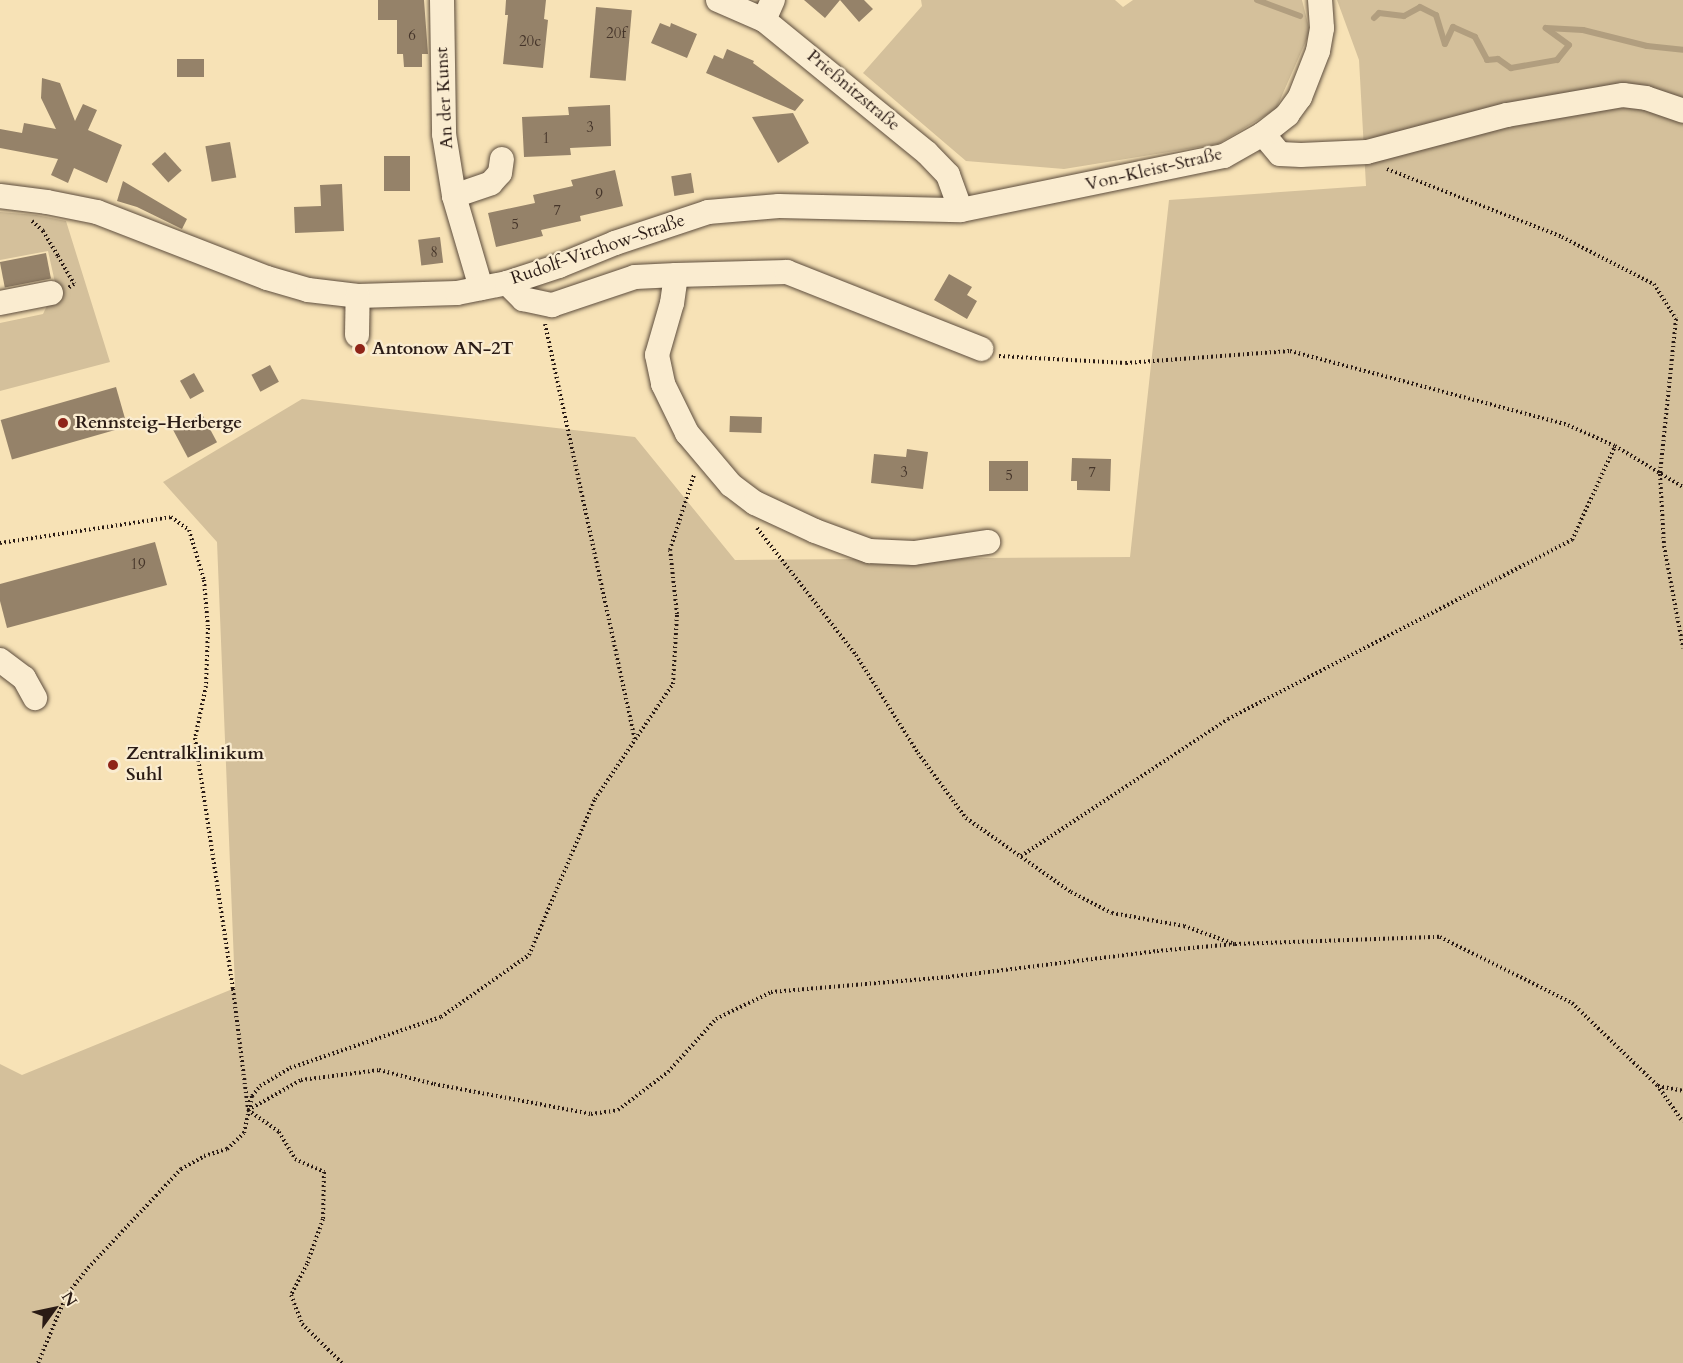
<!DOCTYPE html>
<meta charset="utf-8">
<style>
body{margin:0}
#map{position:relative;width:1683px;height:1363px;overflow:hidden;background:#f7e2b6;font-family:Cardo,serif}
div>[style]{position:absolute}
[style*='--x']{left:calc(var(--x)*1px);top:calc(var(--y)*1px);width:calc(var(--w)*1px);rotate:calc(var(--a)*1deg)}
.green>*{inset:0;background:#d4c09b}
.stream>*{height:6px;margin:-3px;padding:0 3px;transform-origin:3px;border-radius:3px;background:#b19e7f}
.building>*{inset:0;background:#958269;transform-origin:0 0}
.path>*{height:4px;margin-top:-2px;transform-origin:0;background:repeating-linear-gradient(90deg,#2a1b15 0 1.5px,transparent 0 4.5px)}
.roads{filter:drop-shadow(0 0 2px #5d4d3d) drop-shadow(0 0 2px #5d4d3d)}
.minor>*{height:24px;margin:-12px;padding:0 12px;transform-origin:12px;border-radius:12px;background:#faecd0}
.dots>*{width:16px;height:16px;translate:-50% -50%;box-sizing:border-box;border:3px solid #faecd0;border-radius:50%}
span{translate:-50% -50%;white-space:nowrap;text-align:center;line-height:1.15;-webkit-text-stroke:4.5px #faecd0;paint-order:stroke}
.number-label{font-size:15px;color:#45352a}
.number-label span{-webkit-text-stroke-width:0}
.street-label{font-size:18px;color:#2a1b15}
.poi-label{font-size:18px;color:#2a1b15;font-weight:700}
.left{translate:0 -50%;text-align:left}
.north{position:absolute;left:24px;top:1279px;width:60px;height:60px;-webkit-text-stroke:4px #faecd0;paint-order:stroke;rotate:57deg;font-size:16px;font-weight:700;line-height:24px;text-align:center;color:#2a1b15}
.north::after{content:'';display:block;margin:auto;width:21px;height:27px;background:#2a1b15;clip-path:polygon(50% 0,100% 100%,50% 72%,0 100%)}
</style>
<div id="map">
<div class="green">
<i style="clip-path:polygon(921px 0,1115px 0,1123px 7px,1133px 0,1302px 0,1310px 32px,1276px 109px,1218px 144px,1064px 169px,966px 161px,863px 73px,922px 6px)"></i>
<i style="clip-path:polygon(1337px 0,1683px 0,1683px 1363px,0 1363px,0 1064px,22px 1075px,235px 988px,217px 542px,163px 482px,302px 399px,635px 437px,735px 560px,1130px 557px,1169px 200px,1366px 186px,1359px 60px)"></i>
<i style="clip-path:polygon(0 212px,36px 215px,66px 221px,110px 362px,0 391px,0 323px,43px 314px,56px 287px,48px 251px,0 260px)"></i>
</div>
<div class="stream">
<i style="--x:1257;--y:0;--w:46;--a:20.4"></i>
<i style="--x:1374;--y:18;--w:7;--a:-45"></i>
<i style="--x:1379;--y:13;--w:25;--a:7"></i>
<i style="--x:1404;--y:16;--w:18;--a:-29"></i>
<i style="--x:1420;--y:7;--w:18;--a:27"></i>
<i style="--x:1436;--y:15;--w:30;--a:73"></i>
<i style="--x:1445;--y:44;--w:19;--a:-65"></i>
<i style="--x:1453;--y:27;--w:24;--a:24"></i>
<i style="--x:1475;--y:37;--w:26;--a:62"></i>
<i style="--x:1487;--y:60;--w:11;--a:-5"></i>
<i style="--x:1498;--y:59;--w:16;--a:35"></i>
<i style="--x:1511;--y:68;--w:47;--a:-9.9"></i>
<i style="--x:1557;--y:60;--w:19;--a:-51"></i>
<i style="--x:1569;--y:45;--w:29;--a:-144"></i>
<i style="--x:1546;--y:28;--w:37;--a:3"></i>
<i style="--x:1583;--y:30;--w:66;--a:14"></i>
<i style="--x:1647;--y:46;--w:36;--a:6"></i>
</div>
<div class="building">
<i style="clip-path:polygon(378px 0,424px 0,428px 54px,422px 54px,422px 67px,404px 67px,403px 54px,397px 54px,397px 20px,378px 20px)"></i>
<i style="clip-path:polygon(506px 0,546px 0,544px 19px,548px 20px,543px 68px,503px 64px,508px 15px,505px 15px)"></i>
<i style="clip-path:polygon(804px 0,864px 0,873px 9px,859px 22px,840px 0,825px 18px)"></i>
<i style="left:596px;top:7px;width:36px;height:71px;rotate:5deg"></i>
<i style="clip-path:polygon(660px 23px,670px 27px,671px 23px,697px 34px,687px 58px,651px 43px)"></i>
<i style="clip-path:polygon(727px 49px,754px 61px,753px 63px,804px 100px,795px 111px,706px 73px,714px 55px,723px 59px)"></i>
<i style="left:177px;top:59px;width:27px;height:18px"></i>
<i style="clip-path:polygon(42px 78px,60px 83px,75px 121px,83px 104px,97px 110px,88px 130px,122px 145px,107px 183px,74px 168px,68px 183px,51px 175px,58px 159px,0 148px,0 129px,22px 133px,24px 123px,56px 129px,41px 98px)"></i>
<i style="clip-path:polygon(610px 105px,611px 146px,570px 148px,571px 155px,524px 157px,522px 117px,569px 115px,568px 107px)"></i>
<i style="clip-path:polygon(793px 113px,809px 143px,778px 163px,752px 117px)"></i>
<i style="left:230px;top:142px;width:36px;height:25px;rotate:80deg"></i>
<i style="left:165px;top:152px;width:25px;height:18px;rotate:48deg"></i>
<i style="left:384px;top:156px;width:26px;height:35px"></i>
<i style="clip-path:polygon(615px 170px,623px 206px,580px 216px,581px 221px,541px 230px,543px 236px,496px 247px,488px 213px,535px 203px,533px 195px,573px 186px,571px 180px)"></i>
<i style="left:691px;top:173px;width:20px;height:20px;rotate:81deg"></i>
<i style="clip-path:polygon(123px 181px,187px 219px,182px 229px,137px 207px,117px 201px)"></i>
<i style="clip-path:polygon(342px 184px,344px 231px,295px 233px,294px 207px,321px 206px,320px 185px)"></i>
<i style="left:440px;top:237px;width:26px;height:22px;rotate:83deg"></i>
<i style="left:46px;top:253px;width:26px;height:47px;rotate:79deg"></i>
<i style="clip-path:polygon(949px 274px,972px 287px,967px 295px,977px 301px,967px 319px,934px 300px)"></i>
<i style="left:270px;top:365px;width:19px;height:21px;rotate:62deg"></i>
<i style="left:194px;top:373px;width:21px;height:16px;rotate:61deg"></i>
<i style="left:116px;top:387px;width:41px;height:120px;rotate:74deg"></i>
<i style="left:202px;top:414px;width:32px;height:33px;rotate:62deg"></i>
<i style="left:730px;top:416px;width:32px;height:16px;rotate:2deg"></i>
<i style="clip-path:polygon(907px 449px,928px 452px,923px 489px,871px 483px,874px 454px,906px 457px)"></i>
<i style="clip-path:polygon(1072px 458px,1111px 459px,1110px 491px,1077px 490px,1077px 481px,1071px 481px)"></i>
<i style="left:989px;top:461px;width:39px;height:30px"></i>
<i style="clip-path:polygon(155px 542px,167px 585px,7px 628px,0 601px,0 584px)"></i>
</div>
<div class="path">
<i style="--x:1387;--y:169;--w:188;--a:21.2"></i>
<i style="--x:1562;--y:237;--w:103;--a:27.1"></i>
<i style="--x:1654;--y:284;--w:41;--a:57.8"></i>
<i style="--x:1676;--y:319;--w:156;--a:95.9"></i>
<i style="--x:1660;--y:474;--w:72;--a:86.8"></i>
<i style="--x:1664;--y:546;--w:104;--a:79.4"></i>
<i style="--x:32;--y:221;--w:15;--a:42"></i>
<i style="--x:43;--y:231;--w:29;--a:59"></i>
<i style="--x:58;--y:256;--w:32;--a:60"></i>
<i style="--x:74;--y:284;--w:7;--a:146"></i>
<i style="--x:545;--y:324;--w:427;--a:77.8"></i>
<i style="--x:999;--y:356;--w:127;--a:3.2"></i>
<i style="--x:1126;--y:363;--w:164;--a:-4.2"></i>
<i style="--x:1290;--y:351;--w:288;--a:14.9"></i>
<i style="--x:1568;--y:425;--w:51;--a:24.1"></i>
<i style="--x:1615;--y:446;--w:79;--a:31.1"></i>
<i style="--x:757;--y:528;--w:161;--a:52.1"></i>
<i style="--x:856;--y:655;--w:116;--a:57.7"></i>
<i style="--x:918;--y:753;--w:81;--a:53.6"></i>
<i style="--x:966;--y:818;--w:128;--a:35.2"></i>
<i style="--x:1071;--y:892;--w:46;--a:27.1"></i>
<i style="--x:1112;--y:913;--w:73;--a:10.2"></i>
<i style="--x:1184;--y:926;--w:51;--a:19.5"></i>
<i style="--x:0;--y:543;--w:173;--a:-8.6"></i>
<i style="--x:171;--y:517;--w:22;--a:36"></i>
<i style="--x:189;--y:530;--w:52;--a:73.3"></i>
<i style="--x:204;--y:580;--w:48;--a:85.2"></i>
<i style="--x:208;--y:628;--w:58;--a:92"></i>
<i style="--x:206;--y:686;--w:53;--a:101.9"></i>
<i style="--x:195;--y:738;--w:254;--a:81.4"></i>
<i style="--x:233;--y:989;--w:122;--a:82.9"></i>
<i style="--x:248;--y:1110;--w:38;--a:35"></i>
<i style="--x:279;--y:1132;--w:31;--a:59"></i>
<i style="--x:295;--y:1159;--w:32;--a:24"></i>
<i style="--x:324;--y:1172;--w:47;--a:91.2"></i>
<i style="--x:323;--y:1219;--w:48;--a:109.6"></i>
<i style="--x:307;--y:1264;--w:35;--a:117"></i>
<i style="--x:291;--y:1295;--w:31;--a:69"></i>
<i style="--x:302;--y:1324;--w:56;--a:44.3"></i>
<i style="--x:1021;--y:856;--w:248;--a:-33.5"></i>
<i style="--x:1228;--y:719;--w:388;--a:-27.5"></i>
<i style="--x:1572;--y:540;--w:103;--a:-65.4"></i>
<i style="--x:1658;--y:1086;--w:25;--a:11"></i>
<i style="--x:248;--y:1110;--w:61;--a:-29.5"></i>
<i style="--x:301;--y:1080;--w:79;--a:-7.3"></i>
<i style="--x:379;--y:1070;--w:57;--a:14.3"></i>
<i style="--x:434;--y:1084;--w:160;--a:10.8"></i>
<i style="--x:591;--y:1114;--w:27;--a:-8"></i>
<i style="--x:618;--y:1110;--w:63;--a:-37.2"></i>
<i style="--x:668;--y:1072;--w:72;--a:-47.8"></i>
<i style="--x:716;--y:1019;--w:61;--a:-26.1"></i>
<i style="--x:771;--y:992;--w:178;--a:-4.8"></i>
<i style="--x:948;--y:977;--w:211;--a:-7.1"></i>
<i style="--x:1157;--y:951;--w:78;--a:-5.1"></i>
<i style="--x:1235;--y:944;--w:205;--a:-2"></i>
<i style="--x:1440;--y:937;--w:148;--a:26.6"></i>
<i style="--x:1572;--y:1003;--w:118;--a:44"></i>
<i style="--x:1657;--y:1085;--w:45;--a:54.9"></i>
<i style="--x:38;--y:1363;--w:73;--a:-67.3"></i>
<i style="--x:66;--y:1296;--w:36;--a:-52"></i>
<i style="--x:88;--y:1268;--w:136;--a:-46.8"></i>
<i style="--x:181;--y:1169;--w:26;--a:-29"></i>
<i style="--x:204;--y:1156;--w:24;--a:-17"></i>
<i style="--x:227;--y:1149;--w:23;--a:-43"></i>
<i style="--x:244;--y:1133;--w:38;--a:-78"></i>
<i style="--x:252;--y:1096;--w:13;--a:-51"></i>
<i style="--x:260;--y:1086;--w:35;--a:-31"></i>
<i style="--x:290;--y:1068;--w:159;--a:-18.7"></i>
<i style="--x:441;--y:1017;--w:108;--a:-35.2"></i>
<i style="--x:529;--y:955;--w:169;--a:-67.1"></i>
<i style="--x:595;--y:799;--w:139;--a:-55.9"></i>
<i style="--x:673;--y:684;--w:70;--a:-86.7"></i>
<i style="--x:677;--y:614;--w:64;--a:-96.2"></i>
<i style="--x:670;--y:550;--w:79;--a:-72.3"></i>
</div>
<div class="roads">
<div class="minor">
<i style="--x:442;--y:0;--w:134;--a:89.1"></i>
<i style="--x:444;--y:134;--w:63;--a:80.8"></i>
<i style="--x:454;--y:196;--w:96;--a:73.6"></i>
<i style="--x:718;--y:0;--w:50;--a:23.5"></i>
<i style="--x:764;--y:20;--w:210;--a:39.2"></i>
<i style="--x:927;--y:153;--w:30;--a:46"></i>
<i style="--x:948;--y:175;--w:37;--a:70"></i>
<i style="--x:764;--y:20;--w:22;--a:-66"></i>
<i style="--x:1263;--y:134;--w:26;--a:50"></i>
<i style="--x:1280;--y:154;--w:21;--a:3"></i>
<i style="--x:1301;--y:155;--w:66;--a:-2.6"></i>
<i style="--x:1367;--y:152;--w:145;--a:-14.8"></i>
<i style="--x:1507;--y:115;--w:118;--a:-9.8"></i>
<i style="--x:1623;--y:95;--w:23;--a:7"></i>
<i style="--x:1646;--y:98;--w:39;--a:19"></i>
<i style="--x:0;--y:196;--w:47;--a:7.3"></i>
<i style="--x:47;--y:202;--w:51;--a:11.3"></i>
<i style="--x:97;--y:212;--w:182;--a:21.2"></i>
<i style="--x:267;--y:278;--w:43;--a:16.3"></i>
<i style="--x:308;--y:290;--w:50;--a:6.8"></i>
<i style="--x:358;--y:296;--w:99;--a:-1.7"></i>
<i style="--x:457;--y:293;--w:51;--a:-11.3"></i>
<i style="--x:507;--y:283;--w:55;--a:-18.1"></i>
<i style="--x:559;--y:266;--w:61;--a:-22.3"></i>
<i style="--x:615;--y:243;--w:98;--a:-18.4"></i>
<i style="--x:708;--y:212;--w:71;--a:-4.8"></i>
<i style="--x:779;--y:206;--w:182;--a:1.3"></i>
<i style="--x:961;--y:210;--w:268;--a:-11.6"></i>
<i style="--x:1224;--y:156;--w:45;--a:-29.4"></i>
<i style="--x:1263;--y:134;--w:31;--a:-38"></i>
<i style="--x:1287;--y:115;--w:22;--a:-54"></i>
<i style="--x:1300;--y:97;--w:49;--a:-68.6"></i>
<i style="--x:1318;--y:51;--w:23;--a:-80"></i>
<i style="--x:1322;--y:28;--w:28;--a:-94"></i>
<i style="--x:454;--y:196;--w:39;--a:-19"></i>
<i style="--x:491;--y:183;--w:13;--a:-48"></i>
<i style="--x:500;--y:173;--w:14;--a:-82"></i>
<i style="--x:676;--y:275;--w:111;--a:-1.5"></i>
<i style="--x:787;--y:272;--w:209;--a:21.6"></i>
<i style="--x:507;--y:283;--w:23;--a:45"></i>
<i style="--x:523;--y:299;--w:30;--a:12"></i>
<i style="--x:552;--y:305;--w:88;--a:-18.6"></i>
<i style="--x:635;--y:277;--w:41;--a:-2.8"></i>
<i style="--x:676;--y:275;--w:28;--a:98"></i>
<i style="--x:672;--y:303;--w:54;--a:106.1"></i>
<i style="--x:657;--y:355;--w:30;--a:78"></i>
<i style="--x:663;--y:384;--w:55;--a:63.9"></i>
<i style="--x:687;--y:433;--w:68;--a:49.8"></i>
<i style="--x:731;--y:485;--w:30;--a:37"></i>
<i style="--x:755;--y:503;--w:66;--a:25"></i>
<i style="--x:815;--y:531;--w:58;--a:20.3"></i>
<i style="--x:869;--y:551;--w:45;--a:2.5"></i>
<i style="--x:914;--y:553;--w:75;--a:-8.5"></i>
<i style="--x:0;--y:303;--w:52;--a:-11.1"></i>
<i style="--x:357;--y:335;--w:39;--a:-89"></i>
<i style="--x:0;--y:660;--w:30;--a:37"></i>
<i style="--x:24;--y:678;--w:23;--a:61"></i>
</div>
</div>
<div class="dots">
<i style="left:360px;top:349px;background:#8f2418"></i>
<i style="left:63px;top:423px;background:#8f2418"></i>
<i style="left:113px;top:765px;background:#8f2418"></i>
</div>
<div class="number-label">
<span style="left:616px;top:34px">20f</span>
<span style="left:412px;top:36px">6</span>
<span style="left:530px;top:42px">20c</span>
<span style="left:590px;top:128px">3</span>
<span style="left:546px;top:139px">1</span>
<span style="left:599px;top:195px">9</span>
<span style="left:557px;top:211px">7</span>
<span style="left:515px;top:225px">5</span>
<span style="left:434px;top:253px">8</span>
<span style="left:904px;top:473px">3</span>
<span style="left:1092px;top:473px">7</span>
<span style="left:1009px;top:476px">5</span>
<span style="left:138px;top:565px">19</span>
</div>
<div class="street-label">
<span style="left:853px;top:91px;rotate:40deg">Prießnitzstraße</span>
<span style="left:445px;top:98px;rotate:-93deg">An der Kunst</span>
<span style="left:1154px;top:170px;rotate:-13deg">Von-Kleist-Straße</span>
<span style="left:598px;top:250px;rotate:-19deg">Rudolf-Virchow-Straße</span>
</div>
<div class="poi-label">
<span class="left" style="left:372px;top:349px">Antonow AN-2T</span>
<span class="left" style="left:75px;top:423px">Rennsteig-Herberge</span>
<span class="left" style="left:126px;top:765px">Zentralklinikum<br>Suhl</span>
</div>
<div class="north">N</div>
</div>
